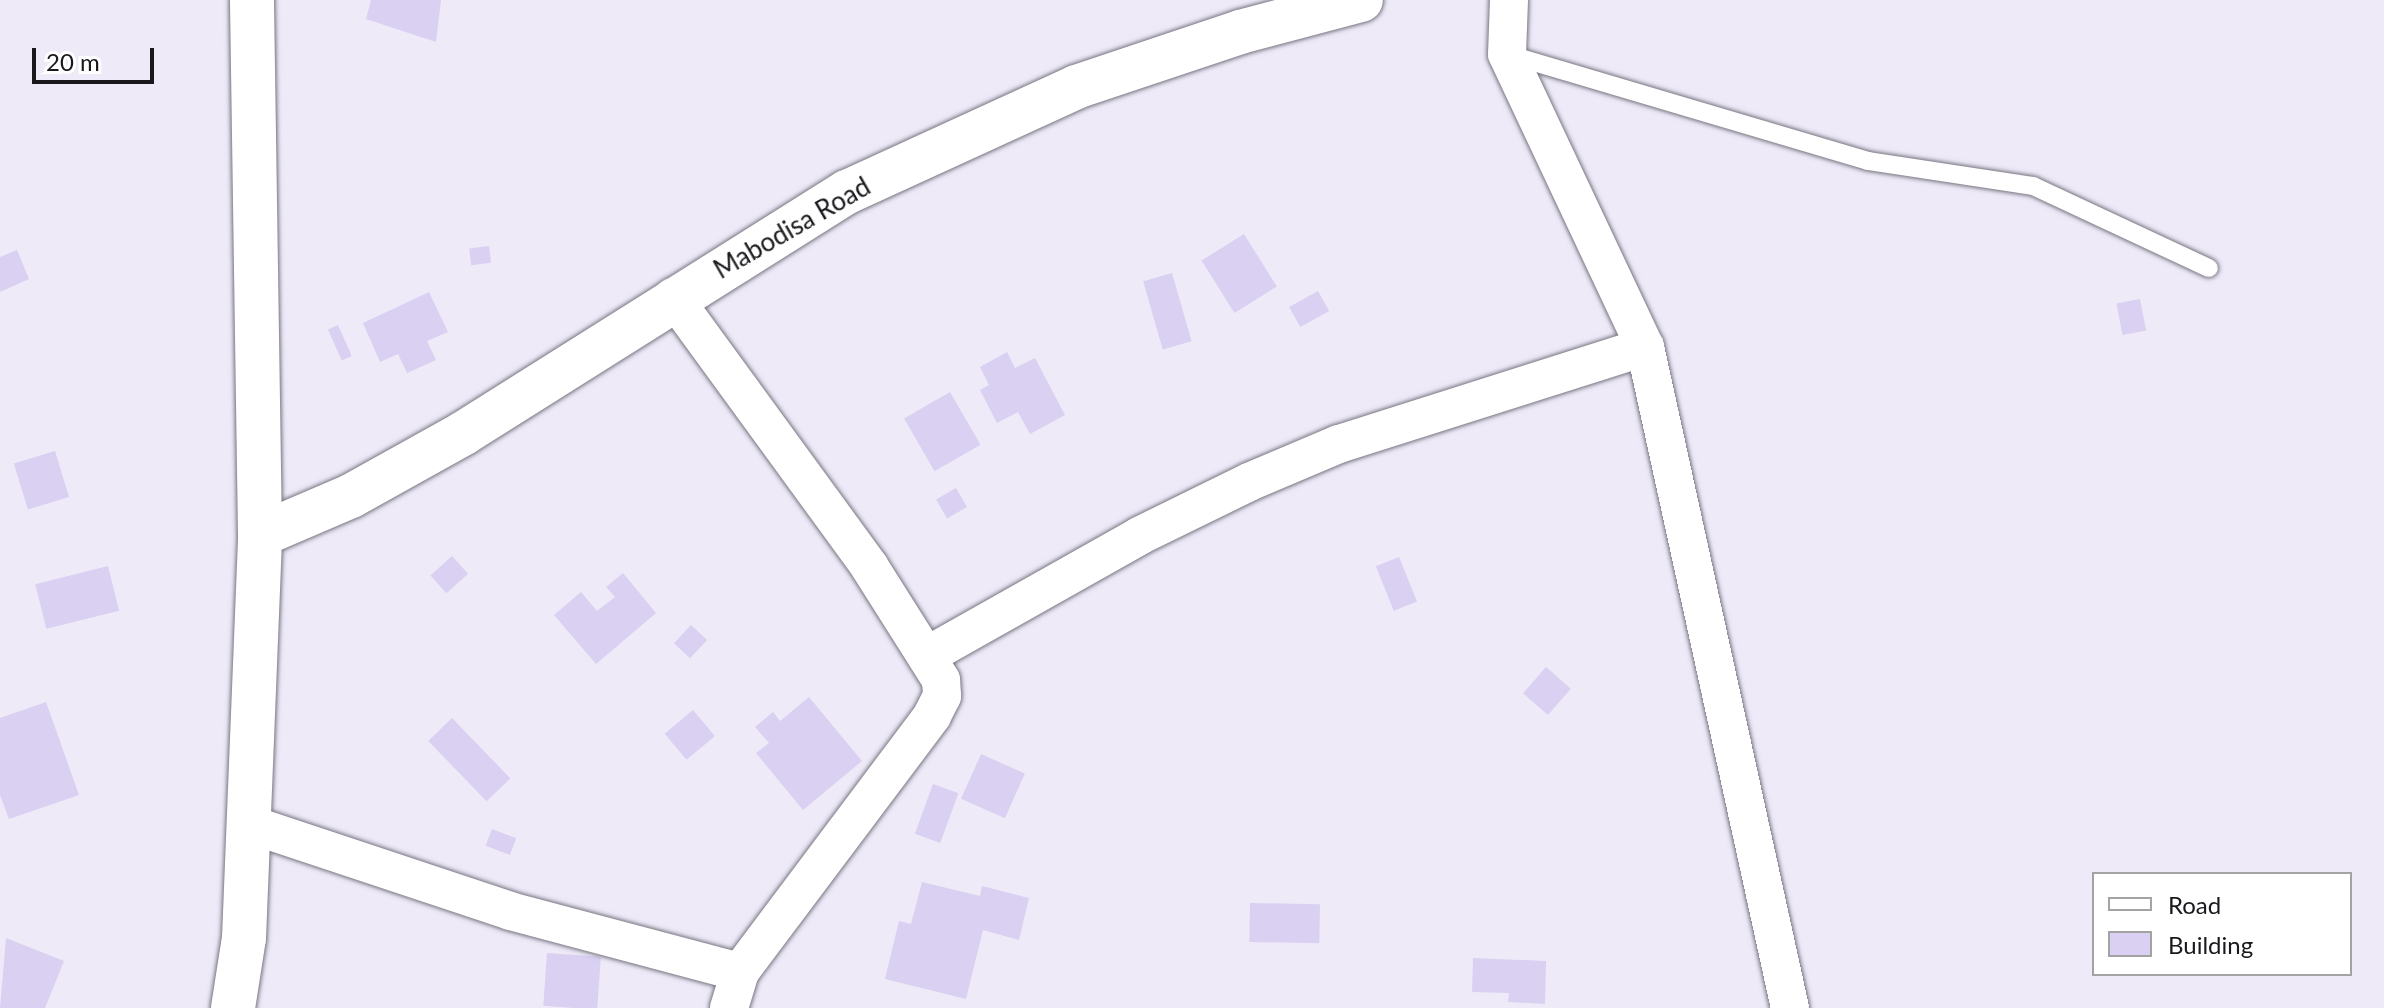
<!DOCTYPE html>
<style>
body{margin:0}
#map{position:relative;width:2384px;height:1008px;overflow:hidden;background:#eeeaf8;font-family:Lato,sans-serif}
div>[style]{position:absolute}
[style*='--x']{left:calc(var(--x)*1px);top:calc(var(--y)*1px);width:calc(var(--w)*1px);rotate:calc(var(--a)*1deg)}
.building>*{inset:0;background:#d9d0f2;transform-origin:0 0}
.roads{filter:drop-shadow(0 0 2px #787581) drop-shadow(0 0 2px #787581)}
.lane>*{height:18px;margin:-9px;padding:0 9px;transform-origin:9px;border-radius:9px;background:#fff}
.street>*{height:38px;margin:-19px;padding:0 19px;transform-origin:19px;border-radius:19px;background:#fff}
.secondary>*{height:44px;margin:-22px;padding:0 22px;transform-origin:22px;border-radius:22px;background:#fff}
span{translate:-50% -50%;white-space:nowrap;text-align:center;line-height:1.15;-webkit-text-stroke:8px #fff;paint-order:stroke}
.street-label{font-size:26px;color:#19181c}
.legend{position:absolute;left:2092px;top:872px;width:260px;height:104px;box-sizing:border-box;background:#fff;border:2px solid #a3a3a4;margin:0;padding:10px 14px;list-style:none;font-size:24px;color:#19181c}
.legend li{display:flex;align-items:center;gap:16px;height:40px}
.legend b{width:40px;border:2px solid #a3a3a4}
.scale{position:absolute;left:32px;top:48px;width:122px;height:36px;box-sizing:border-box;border:4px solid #19181c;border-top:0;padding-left:10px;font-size:24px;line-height:28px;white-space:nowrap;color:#19181c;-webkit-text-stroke:6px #fff;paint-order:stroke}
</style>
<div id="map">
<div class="building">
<i style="clip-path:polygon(371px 0,441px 0,436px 42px,366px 19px)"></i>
<i style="left:1244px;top:234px;width:62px;height:50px;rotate:58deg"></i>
<i style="left:489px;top:246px;width:17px;height:20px;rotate:83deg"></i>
<i style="clip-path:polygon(17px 250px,29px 279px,0 292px,0 257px)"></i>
<i style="left:1172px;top:273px;width:71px;height:30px;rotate:74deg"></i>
<i style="left:1318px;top:291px;width:23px;height:33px;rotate:61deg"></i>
<i style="clip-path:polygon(429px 292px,448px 332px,427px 341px,436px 360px,407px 373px,398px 354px,380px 362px,363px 323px)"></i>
<i style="left:2140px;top:299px;width:32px;height:24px;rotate:79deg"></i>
<i style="left:338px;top:325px;width:34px;height:11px;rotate:66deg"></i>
<i style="clip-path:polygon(1007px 352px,1015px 368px,1035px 358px,1065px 415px,1030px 434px,1018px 412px,997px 423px,980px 390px,989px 385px,980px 367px)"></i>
<i style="left:950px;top:392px;width:61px;height:53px;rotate:60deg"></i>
<i style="left:55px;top:451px;width:48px;height:43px;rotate:73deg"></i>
<i style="left:956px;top:488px;width:22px;height:23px;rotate:60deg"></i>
<i style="left:452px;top:556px;width:24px;height:29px;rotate:48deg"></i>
<i style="left:1399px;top:557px;width:48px;height:25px;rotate:68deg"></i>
<i style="left:108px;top:566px;width:46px;height:75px;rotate:76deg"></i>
<i style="clip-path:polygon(623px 573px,656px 613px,596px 664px,554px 615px,581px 592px,597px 611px,615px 597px,606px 587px)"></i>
<i style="left:691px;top:625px;width:22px;height:25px;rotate:43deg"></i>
<i style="left:1546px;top:667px;width:33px;height:35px;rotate:41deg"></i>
<i style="clip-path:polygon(809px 697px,862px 761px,803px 810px,756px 753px,769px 743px,755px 727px,773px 712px,780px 721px)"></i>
<i style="clip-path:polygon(46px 702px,79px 795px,9px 819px,0 795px,0 718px)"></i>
<i style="left:693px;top:710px;width:34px;height:37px;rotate:50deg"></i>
<i style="left:452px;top:718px;width:84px;height:33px;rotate:46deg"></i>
<i style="left:981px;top:754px;width:48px;height:49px;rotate:24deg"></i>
<i style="left:933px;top:784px;width:27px;height:53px;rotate:20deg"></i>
<i style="left:492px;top:829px;width:26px;height:18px;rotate:21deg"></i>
<i style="clip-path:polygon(922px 882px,980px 896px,982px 886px,1029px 898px,1019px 940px,983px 930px,966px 999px,885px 979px,899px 921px,911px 924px)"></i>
<i style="left:1250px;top:903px;width:70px;height:39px;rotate:1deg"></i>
<i style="clip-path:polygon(6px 938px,64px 961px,45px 1008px,0 1008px)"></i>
<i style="left:547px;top:953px;width:54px;height:53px;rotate:4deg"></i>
<i style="clip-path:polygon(1473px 958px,1546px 961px,1545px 1004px,1508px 1002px,1509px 993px,1472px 992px)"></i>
</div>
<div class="roads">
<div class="lane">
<i style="--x:1510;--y:55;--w:373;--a:16.5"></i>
<i style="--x:1868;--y:161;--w:167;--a:8.6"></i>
<i style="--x:2033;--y:186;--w:194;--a:25"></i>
</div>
<div class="street">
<i style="--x:1509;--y:0;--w:54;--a:92.1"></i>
<i style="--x:1507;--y:54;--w:324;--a:64.8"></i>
<i style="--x:1645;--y:347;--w:677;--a:77.63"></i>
<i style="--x:673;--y:297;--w:333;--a:53.9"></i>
<i style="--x:869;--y:566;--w:135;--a:57.7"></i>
<i style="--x:941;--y:680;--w:16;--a:86"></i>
<i style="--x:942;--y:696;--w:22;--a:117"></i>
<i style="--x:932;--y:716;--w:320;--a:126.9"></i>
<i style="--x:930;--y:654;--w:240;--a:-29.4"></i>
<i style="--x:1139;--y:536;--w:123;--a:-26.1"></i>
<i style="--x:1249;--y:482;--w:98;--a:-22.9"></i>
<i style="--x:1339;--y:444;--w:321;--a:-17.6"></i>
<i style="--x:249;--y:824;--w:275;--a:18.4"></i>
<i style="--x:510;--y:911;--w:238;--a:14.9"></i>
<i style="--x:740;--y:972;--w:38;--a:107"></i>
</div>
<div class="secondary">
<i style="--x:260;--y:535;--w:99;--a:-23.2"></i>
<i style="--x:351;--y:496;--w:129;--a:-29.1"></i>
<i style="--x:464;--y:433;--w:453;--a:-32.2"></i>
<i style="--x:847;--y:192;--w:252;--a:-24.6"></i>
<i style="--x:1076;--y:87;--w:173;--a:-18.5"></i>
<i style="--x:1240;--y:32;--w:125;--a:-14.8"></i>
<i style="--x:233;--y:1008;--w:71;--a:-81.1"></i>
<i style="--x:244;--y:938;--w:403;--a:-87.7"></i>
<i style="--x:260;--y:535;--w:535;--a:-90.86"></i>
</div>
</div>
<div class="street-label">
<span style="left:792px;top:228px;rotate:-30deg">Mabodisa Road</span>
</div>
<ul class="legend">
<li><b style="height:10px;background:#fff"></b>Road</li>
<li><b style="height:22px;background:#d9d0f2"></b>Building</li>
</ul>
<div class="scale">20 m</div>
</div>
